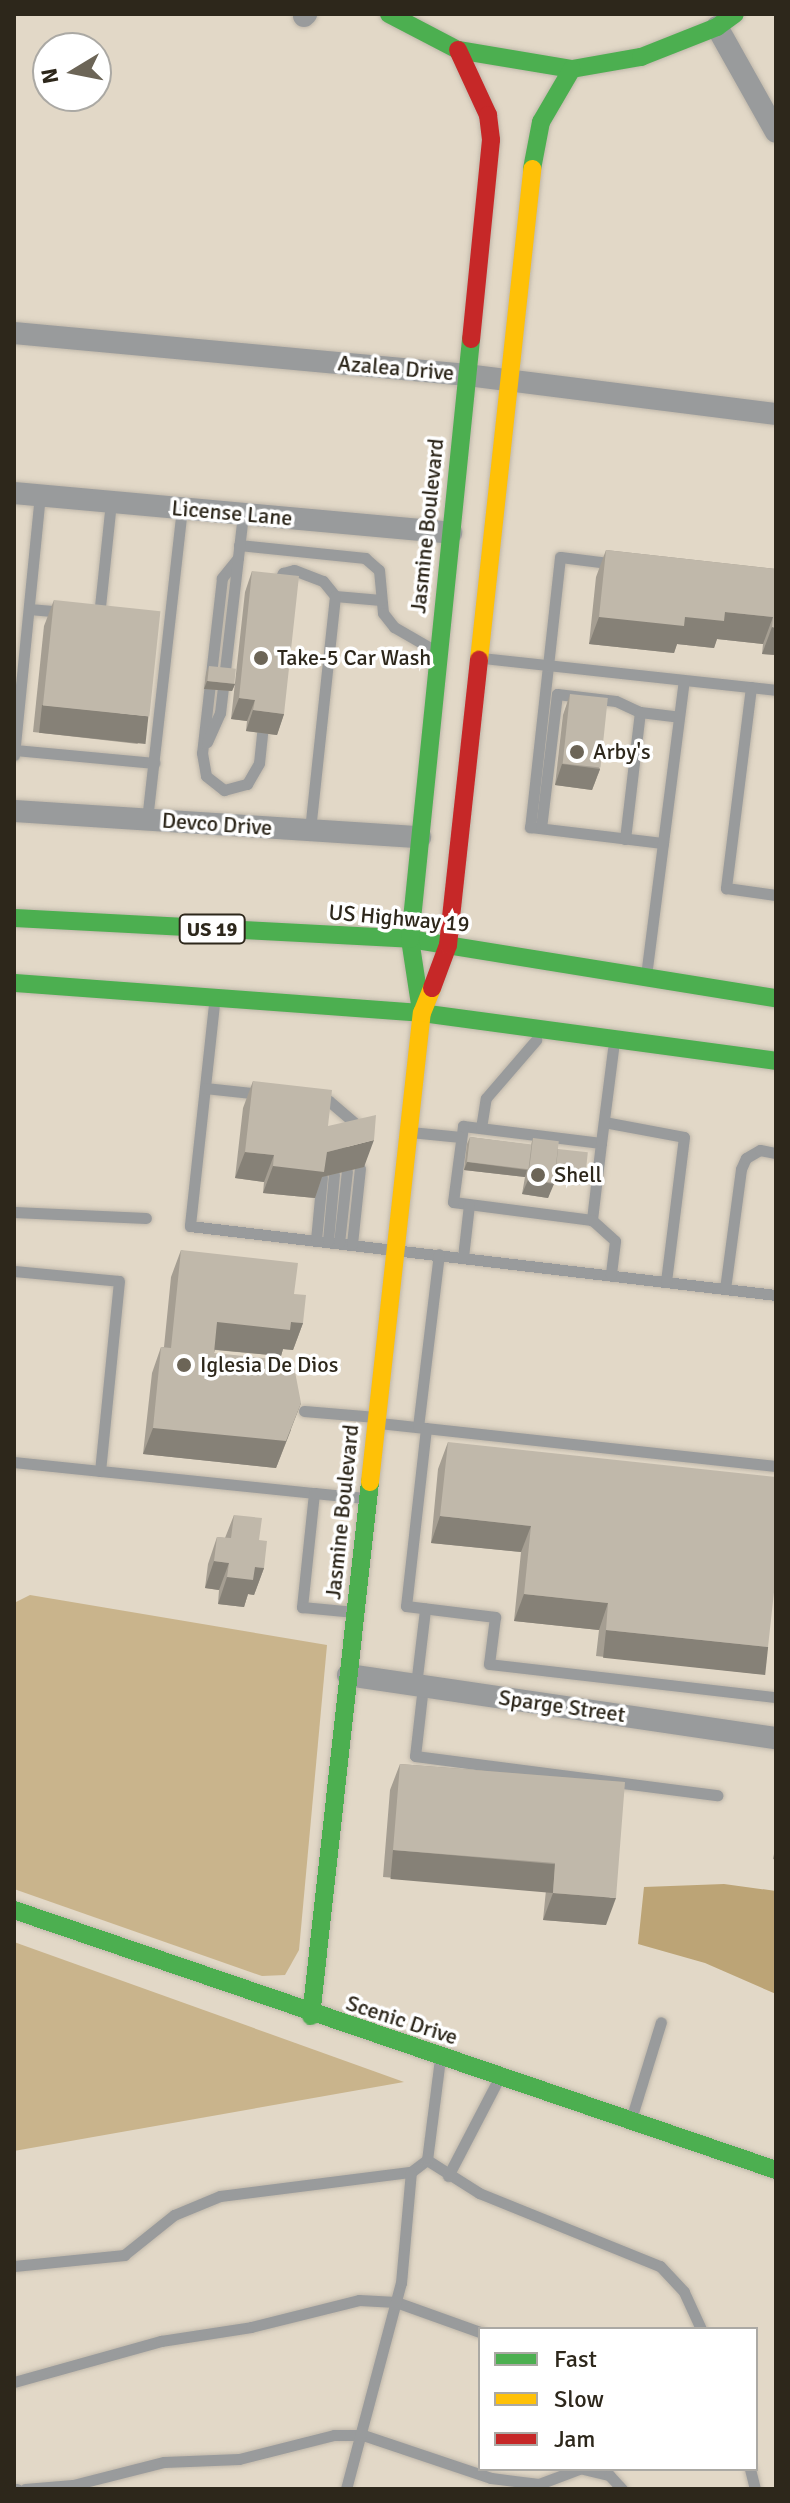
<!DOCTYPE html>
<style>
body{margin:0}
#map{position:relative;width:790px;height:2503px;overflow:hidden;background:#e2d8c7;font-family:Signika,sans-serif}
div>[style]{position:absolute}
[style*='--x']{left:calc(var(--x)*1px);top:calc(var(--y)*1px);width:calc(var(--w)*1px);rotate:calc(var(--a)*1deg)}
.forest>*{inset:0;background:#c9b48c}
.water>*{inset:0;background:#bca476}
.roads{filter:drop-shadow(0 0 2px #bfb7aa) drop-shadow(0 0 2px #bfb7aa)}
.lane>*{height:11px;margin:-5.5px;padding:0 5.5px;transform-origin:5.5px;border-radius:5.5px;background:#999b9c}
.street>*{height:22px;margin:-11px;padding:0 11px;transform-origin:11px;border-radius:11px;background:#999b9c}
.fast>*{height:18px;margin:-9px;padding:0 9px;transform-origin:9px;border-radius:9px;background:#4caf50}
.slow>*{height:18px;margin:-9px;padding:0 9px;transform-origin:9px;border-radius:9px;background:#ffc107}
.jam>*{height:18px;margin:-9px;padding:0 9px;transform-origin:9px;border-radius:9px;background:#c62828}
.wall>*{inset:0;background:#a59e92}
.shaded-wall>*{inset:0;background:#868177;transform-origin:0 0}
.building>*{inset:0;background:#c0b8aa;transform-origin:0 0}
.dots>*{width:22px;height:22px;translate:-50% -50%;box-sizing:border-box;border:4px solid #fff;border-radius:50%}
span{translate:-50% -50%;white-space:nowrap;text-align:center;line-height:1.15;-webkit-text-stroke:7px #fff;paint-order:stroke}
.shield-label span{padding:2px 6px;background:#fff;border:2px solid;border-radius:6px;-webkit-text-stroke-width:0}
.shield-label{font-size:20px;color:#2d271b;font-weight:700}
.street-label{font-size:22px;color:#2d271b}
.poi-label{font-size:22px;color:#2d271b}
.left{translate:0 -50%;text-align:left}
.frame{position:absolute;inset:0;border:16px solid #2d271b;pointer-events:none}
.legend{position:absolute;left:478px;top:2327px;width:280px;height:144px;box-sizing:border-box;background:#fff;border:2px solid #aba9a4;margin:0;padding:10px 14px;list-style:none;font-size:24px;color:#2d271b}
.legend li{display:flex;align-items:center;gap:16px;height:40px}
.legend b{width:40px;border:2px solid #aba9a4}
.north{position:absolute;left:32px;top:32px;width:80px;height:80px;box-sizing:border-box;background:#fff;border:2px solid #aba9a4;border-radius:50%;rotate:260deg;font-size:22px;font-weight:700;line-height:32px;text-align:center;color:#2d271b}
.north::after{content:'';display:block;margin:auto;width:28px;height:36px;background:#6c6557;clip-path:polygon(50% 0,100% 100%,50% 72%,0 100%)}
</style>
<div id="map">
<div class="forest">
<i style="clip-path:polygon(30px 1595px,327px 1645px,299px 1950px,285px 1975px,262px 1976px,14px 1889px,14px 1603px)"></i>
<i style="clip-path:polygon(14px 1942px,404px 2082px,14px 2151px)"></i>
</div>
<div class="water">
<i style="clip-path:polygon(724px 1884px,776px 1891px,776px 1994px,705px 1963px,638px 1944px,644px 1887px)"></i>
</div>
<div class="roads">
<div class="lane">
<i style="--x:239;--y:545;--w:127;--a:5.9"></i>
<i style="--x:365;--y:558;--w:18;--a:41"></i>
<i style="--x:379;--y:570;--w:43;--a:84.7"></i>
<i style="--x:383;--y:613;--w:18;--a:52"></i>
<i style="--x:394;--y:627;--w:46;--a:29.9"></i>
<i style="--x:238;--y:558;--w:26;--a:129"></i>
<i style="--x:222;--y:578;--w:176;--a:96.5"></i>
<i style="--x:202;--y:753;--w:23;--a:80"></i>
<i style="--x:206;--y:776;--w:23;--a:38"></i>
<i style="--x:224;--y:790;--w:24;--a:-15"></i>
<i style="--x:247;--y:784;--w:24;--a:-60"></i>
<i style="--x:259;--y:763;--w:30;--a:-84"></i>
<i style="--x:616;--y:564;--w:56;--a:-172.9"></i>
<i style="--x:560;--y:557;--w:272;--a:96.3"></i>
<i style="--x:530;--y:827;--w:134;--a:6.9"></i>
<i style="--x:276;--y:586;--w:15;--a:-62"></i>
<i style="--x:283;--y:573;--w:11;--a:-15"></i>
<i style="--x:294;--y:570;--w:31;--a:21"></i>
<i style="--x:323;--y:581;--w:19;--a:51"></i>
<i style="--x:335;--y:596;--w:46;--a:5"></i>
<i style="--x:29;--y:609;--w:35;--a:5"></i>
<i style="--x:99;--y:616;--w:115;--a:-84"></i>
<i style="--x:482;--y:658;--w:296;--a:6.2"></i>
<i style="--x:751;--y:687;--w:203;--a:97.1"></i>
<i style="--x:726;--y:888;--w:50;--a:8"></i>
<i style="--x:207;--y:742;--w:32;--a:-66"></i>
<i style="--x:220;--y:713;--w:200;--a:-83.4"></i>
<i style="--x:15;--y:750;--w:140;--a:5.3"></i>
<i style="--x:14;--y:755;--w:260;--a:-84.3"></i>
<i style="--x:147;--y:820;--w:313;--a:-83.6"></i>
<i style="--x:541;--y:828;--w:135;--a:-83.2"></i>
<i style="--x:557;--y:694;--w:59;--a:6.8"></i>
<i style="--x:616;--y:701;--w:26;--a:25"></i>
<i style="--x:310;--y:830;--w:235;--a:-83.9"></i>
<i style="--x:625;--y:839;--w:128;--a:-83.3"></i>
<i style="--x:640;--y:712;--w:39;--a:7"></i>
<i style="--x:647;--y:968;--w:290;--a:-82.7"></i>
<i style="--x:214;--y:1004;--w:223;--a:96.2"></i>
<i style="--x:190;--y:1226;--w:590;--a:6.72"></i>
<i style="--x:205;--y:1088;--w:56;--a:6.1"></i>
<i style="--x:318;--y:1100;--w:11;--a:5"></i>
<i style="--x:329;--y:1101;--w:46;--a:40.6"></i>
<i style="--x:604;--y:1122;--w:81;--a:10.6"></i>
<i style="--x:684;--y:1137;--w:146;--a:97.1"></i>
<i style="--x:463;--y:1126;--w:139;--a:7"></i>
<i style="--x:601;--y:1143;--w:78;--a:96.7"></i>
<i style="--x:592;--y:1220;--w:140;--a:-172.6"></i>
<i style="--x:453;--y:1202;--w:77;--a:-82.5"></i>
<i style="--x:481;--y:1128;--w:30;--a:-81"></i>
<i style="--x:486;--y:1098;--w:77;--a:-49.2"></i>
<i style="--x:410;--y:1132;--w:51;--a:5.6"></i>
<i style="--x:601;--y:1143;--w:95;--a:-82.7"></i>
<i style="--x:14;--y:1212;--w:132;--a:2.6"></i>
<i style="--x:592;--y:1220;--w:31;--a:42"></i>
<i style="--x:615;--y:1241;--w:34;--a:97"></i>
<i style="--x:316;--y:1240;--w:63;--a:-84.6"></i>
<i style="--x:328;--y:1241;--w:67;--a:-84.9"></i>
<i style="--x:339;--y:1243;--w:72;--a:-83.7"></i>
<i style="--x:352;--y:1244;--w:76;--a:-84"></i>
<i style="--x:463;--y:1257;--w:53;--a:-83.5"></i>
<i style="--x:14;--y:1271;--w:105;--a:5.4"></i>
<i style="--x:119;--y:1281;--w:191;--a:95.7"></i>
<i style="--x:725;--y:1289;--w:121;--a:-82.4"></i>
<i style="--x:741;--y:1169;--w:12;--a:-66"></i>
<i style="--x:746;--y:1158;--w:16;--a:-30"></i>
<i style="--x:760;--y:1150;--w:16;--a:11"></i>
<i style="--x:304;--y:1411;--w:72;--a:4.8"></i>
<i style="--x:379;--y:1423;--w:399;--a:6.2"></i>
<i style="--x:418;--y:1427;--w:174;--a:-83.1"></i>
<i style="--x:426;--y:1428;--w:179;--a:96.4"></i>
<i style="--x:406;--y:1606;--w:90;--a:7"></i>
<i style="--x:495;--y:1617;--w:47;--a:97.3"></i>
<i style="--x:489;--y:1664;--w:289;--a:6.6"></i>
<i style="--x:14;--y:1462;--w:302;--a:5.9"></i>
<i style="--x:314;--y:1493;--w:115;--a:96"></i>
<i style="--x:302;--y:1607;--w:53;--a:5.4"></i>
<i style="--x:314;--y:1493;--w:51;--a:5.6"></i>
<i style="--x:416;--y:1685;--w:77;--a:-83.2"></i>
<i style="--x:423;--y:1686;--w:70;--a:96.5"></i>
<i style="--x:415;--y:1756;--w:305;--a:7.4"></i>
<i style="--x:632;--y:2116;--w:98;--a:-72.9"></i>
<i style="--x:427;--y:2160;--w:62;--a:32.4"></i>
<i style="--x:479;--y:2193;--w:195;--a:22"></i>
<i style="--x:660;--y:2266;--w:35;--a:47"></i>
<i style="--x:684;--y:2292;--w:41;--a:65.3"></i>
<i style="--x:448;--y:2176;--w:110;--a:-62.5"></i>
<i style="--x:14;--y:2266;--w:111;--a:-5.7"></i>
<i style="--x:124;--y:2255;--w:64;--a:-38.7"></i>
<i style="--x:174;--y:2215;--w:50;--a:-22.4"></i>
<i style="--x:220;--y:2196;--w:193;--a:-7.2"></i>
<i style="--x:411;--y:2172;--w:20;--a:-37"></i>
<i style="--x:427;--y:2160;--w:102;--a:-82.7"></i>
<i style="--x:14;--y:2382;--w:153;--a:-15.6"></i>
<i style="--x:161;--y:2341;--w:91;--a:-8.8"></i>
<i style="--x:251;--y:2327;--w:111;--a:-14"></i>
<i style="--x:359;--y:2300;--w:37;--a:3"></i>
<i style="--x:396;--y:2302;--w:89;--a:19.7"></i>
<i style="--x:583;--y:2469;--w:27;--a:13"></i>
<i style="--x:609;--y:2475;--w:19;--a:47"></i>
<i style="--x:750;--y:2469;--w:21;--a:76"></i>
<i style="--x:14;--y:2489;--w:3;--a:0"></i>
<i style="--x:25;--y:2489;--w:48;--a:-4.8"></i>
<i style="--x:73;--y:2485;--w:94;--a:-14.2"></i>
<i style="--x:164;--y:2462;--w:75;--a:-2.3"></i>
<i style="--x:239;--y:2459;--w:98;--a:-14.2"></i>
<i style="--x:334;--y:2435;--w:29;--a:0"></i>
<i style="--x:363;--y:2435;--w:135;--a:18.6"></i>
<i style="--x:491;--y:2478;--w:48;--a:7.1"></i>
<i style="--x:539;--y:2484;--w:43;--a:-20.6"></i>
<i style="--x:346;--y:2489;--w:213;--a:-75.1"></i>
<i style="--x:401;--y:2283;--w:111;--a:-84.9"></i>
</div>
<div class="street">
<i style="--x:304;--y:16;--w:3;--a:-45"></i>
<i style="--x:717;--y:27;--w:120;--a:60.7"></i>
<i style="--x:14;--y:333;--w:455;--a:5.3"></i>
<i style="--x:467;--y:375;--w:311;--a:7.2"></i>
<i style="--x:14;--y:493;--w:439;--a:5.2"></i>
<i style="--x:14;--y:811;--w:407;--a:3.7"></i>
<i style="--x:348;--y:1675;--w:433;--a:8.4"></i>
</div>
<div class="fast">
<i style="--x:389;--y:14;--w:78;--a:27.6"></i>
<i style="--x:458;--y:50;--w:116;--a:9.5"></i>
<i style="--x:572;--y:69;--w:70;--a:-9.9"></i>
<i style="--x:641;--y:57;--w:82;--a:-21.5"></i>
<i style="--x:717;--y:27;--w:22;--a:-36"></i>
<i style="--x:532;--y:169;--w:48;--a:-79.2"></i>
<i style="--x:541;--y:122;--w:61;--a:-59.7"></i>
<i style="--x:14;--y:918;--w:397;--a:3"></i>
<i style="--x:410;--y:939;--w:371;--a:9.2"></i>
<i style="--x:14;--y:983;--w:409;--a:4.2"></i>
<i style="--x:422;--y:1013;--w:357;--a:7.7"></i>
<i style="--x:421;--y:1011;--w:73;--a:-98.7"></i>
<i style="--x:410;--y:939;--w:603;--a:-84.19"></i>
<i style="--x:14;--y:1910;--w:805;--a:18.84"></i>
<i style="--x:311;--y:2016;--w:537;--a:-83.7"></i>
</div>
<div class="slow">
<i style="--x:479;--y:660;--w:494;--a:-83.8"></i>
<i style="--x:370;--y:1482;--w:472;--a:-83.7"></i>
<i style="--x:422;--y:1013;--w:27;--a:-68"></i>
</div>
<div class="jam">
<i style="--x:458;--y:50;--w:72;--a:65.2"></i>
<i style="--x:488;--y:115;--w:25;--a:83"></i>
<i style="--x:491;--y:140;--w:200;--a:95.7"></i>
<i style="--x:432;--y:988;--w:46;--a:-69.6"></i>
<i style="--x:448;--y:945;--w:287;--a:-83.8"></i>
</div>
</div>
<div class="wall">
<i style="clip-path:polygon(606px 550px,776px 569px,776px 655px,762px 654px,763px 644px,717px 639px,714px 648px,677px 644px,674px 653px,589px 644px,596px 577px)"></i>
<i style="clip-path:polygon(252px 571px,284px 714px,277px 735px,246px 731px,247px 721px,231px 719px,245px 592px)"></i>
<i style="clip-path:polygon(54px 600px,138px 744px,33px 732px,44px 626px)"></i>
<i style="clip-path:polygon(209px 666px,235px 684px,232px 691px,204px 689px,206px 673px)"></i>
<i style="clip-path:polygon(570px 694px,600px 769px,592px 790px,555px 785px,563px 715px)"></i>
<i style="clip-path:polygon(253px 1081px,328px 1126px,364px 1167px,322px 1177px,315px 1198px,263px 1193px,264px 1182px,235px 1178px,243px 1108px)"></i>
<i style="clip-path:polygon(470px 1137px,531px 1145px,533px 1138px,558px 1149px,585px 1178px,583px 1185px,554px 1181px,548px 1198px,522px 1194px,525px 1177px,464px 1170px,467px 1144px)"></i>
<i style="clip-path:polygon(181px 1250px,294px 1294px,303px 1323px,293px 1350px,283px 1349px,281px 1356px,215px 1350px,214px 1353px,291px 1430px,276px 1468px,143px 1454px,152px 1373px,161px 1347px,164px 1347px,171px 1277px)"></i>
<i style="clip-path:polygon(448px 1442px,768px 1647px,759px 1674px,596px 1656px,599px 1630px,514px 1621px,521px 1552px,431px 1543px,438px 1469px)"></i>
<i style="clip-path:polygon(234px 1515px,259px 1540px,264px 1568px,254px 1595px,248px 1594px,244px 1607px,218px 1604px,219px 1590px,205px 1588px,208px 1564px,217px 1537px,225px 1538px)"></i>
<i style="clip-path:polygon(400px 1764px,625px 1782px,606px 1925px,543px 1920px,546px 1890px,383px 1877px,390px 1790px)"></i>
<i style="clip-path:polygon(776px 1844px,776px 1860px,773px 1859px)"></i>
</div>
<div class="shaded-wall">
<i style="clip-path:polygon(725px 612px,773px 617px,763px 644px,717px 639px,714px 648px,677px 644px,674px 653px,589px 644px,599px 617px,685px 617px)"></i>
<i style="clip-path:polygon(772px 627px,776px 628px,776px 655px,762px 654px)"></i>
<i style="clip-path:polygon(207px 681px,235px 684px,232px 691px,204px 689px)"></i>
<i style="clip-path:polygon(239px 698px,255px 700px,247px 721px,231px 719px)"></i>
<i style="left:42px;top:705px;width:107px;height:28px;rotate:6deg"></i>
<i style="clip-path:polygon(253px 710px,284px 714px,277px 735px,246px 731px)"></i>
<i style="clip-path:polygon(562px 764px,600px 769px,592px 790px,555px 785px)"></i>
<i style="clip-path:polygon(374px 1140px,364px 1167px,322px 1177px,315px 1198px,263px 1193px,273px 1166px)"></i>
<i style="clip-path:polygon(245px 1152px,274px 1155px,264px 1182px,235px 1178px)"></i>
<i style="clip-path:polygon(467px 1162px,527px 1170px,525px 1177px,464px 1170px)"></i>
<i style="clip-path:polygon(553px 1173px,585px 1178px,583px 1185px,551px 1181px)"></i>
<i style="clip-path:polygon(528px 1180px,554px 1184px,548px 1198px,522px 1194px)"></i>
<i style="clip-path:polygon(217px 1322px,291px 1322px,303px 1323px,293px 1350px,283px 1349px,281px 1356px,208px 1349px)"></i>
<i style="clip-path:polygon(301px 1403px,276px 1468px,143px 1454px,153px 1428px)"></i>
<i style="clip-path:polygon(440px 1516px,531px 1526px,521px 1552px,431px 1543px)"></i>
<i style="clip-path:polygon(214px 1561px,229px 1563px,219px 1590px,205px 1588px)"></i>
<i style="clip-path:polygon(255px 1567px,264px 1568px,254px 1595px,248px 1594px,244px 1607px,218px 1604px,227px 1577px)"></i>
<i style="clip-path:polygon(524px 1594px,608px 1603px,599px 1630px,514px 1621px)"></i>
<i style="left:606px;top:1630px;width:163px;height:28px;rotate:6deg"></i>
<i style="left:393px;top:1850px;width:163px;height:29px;rotate:5deg"></i>
<i style="clip-path:polygon(553px 1893px,616px 1898px,606px 1925px,543px 1920px)"></i>
</div>
<div class="building">
<i style="clip-path:polygon(606px 550px,776px 569px,776px 628px,772px 627px,773px 617px,725px 612px,724px 621px,685px 617px,684px 626px,599px 617px)"></i>
<i style="clip-path:polygon(252px 571px,299px 576px,284px 714px,253px 710px,255px 700px,239px 698px)"></i>
<i style="left:54px;top:600px;width:107px;height:106px;rotate:6deg"></i>
<i style="left:209px;top:666px;width:27px;height:15px;rotate:6deg"></i>
<i style="left:570px;top:694px;width:38px;height:70px;rotate:6deg"></i>
<i style="clip-path:polygon(253px 1081px,332px 1090px,328px 1126px,376px 1115px,374px 1140px,327px 1152px,324px 1172px,273px 1166px,274px 1155px,245px 1152px)"></i>
<i style="left:470px;top:1137px;width:62px;height:25px;rotate:7deg"></i>
<i style="left:533px;top:1138px;width:26px;height:42px;rotate:7deg"></i>
<i style="left:558px;top:1149px;width:30px;height:25px;rotate:6deg"></i>
<i style="clip-path:polygon(181px 1250px,298px 1263px,294px 1294px,306px 1295px,303px 1323px,291px 1322px,290px 1330px,217px 1322px,214px 1353px,293px 1361px,301px 1403px,286px 1441px,153px 1428px,161px 1347px,171px 1348px)"></i>
<i style="clip-path:polygon(448px 1442px,776px 1477px,776px 1574px,768px 1647px,606px 1630px,608px 1603px,524px 1594px,531px 1526px,440px 1516px)"></i>
<i style="clip-path:polygon(234px 1515px,262px 1518px,259px 1540px,267px 1541px,264px 1568px,255px 1567px,253px 1580px,227px 1577px,229px 1563px,214px 1561px,217px 1537px,231px 1538px)"></i>
<i style="clip-path:polygon(400px 1764px,625px 1782px,616px 1898px,553px 1893px,555px 1863px,393px 1850px)"></i>
</div>
<div class="dots">
<i style="left:261px;top:658px;background:#6c6557"></i>
<i style="left:577px;top:752px;background:#6c6557"></i>
<i style="left:538px;top:1175px;background:#6c6557"></i>
<i style="left:184px;top:1365px;background:#6c6557"></i>
</div>
<div class="shield-label">
<span style="left:212px;top:929px">US 19</span>
</div>
<div class="street-label">
<span style="left:396px;top:368px;rotate:5deg">Azalea Drive</span>
<span style="left:232px;top:513px;rotate:5deg">License Lane</span>
<span style="left:427px;top:526px;rotate:-84deg">Jasmine Boulevard</span>
<span style="left:217px;top:824px;rotate:4deg">Devco Drive</span>
<span style="left:399px;top:918px;rotate:5deg">US Highway 19</span>
<span style="left:342px;top:1512px;rotate:-84deg">Jasmine Boulevard</span>
<span style="left:562px;top:1706px;rotate:8deg">Sparge Street</span>
<span style="left:402px;top:2020px;rotate:18deg">Scenic Drive</span>
</div>
<div class="poi-label">
<span class="left" style="left:277px;top:658px">Take-5 Car Wash</span>
<span class="left" style="left:593px;top:752px">Arby's</span>
<span class="left" style="left:554px;top:1175px">Shell</span>
<span class="left" style="left:200px;top:1365px">Iglesia De Dios</span>
</div>
<div class="frame"></div>
<ul class="legend">
<li><b style="height:10px;background:#4caf50"></b>Fast</li>
<li><b style="height:10px;background:#ffc107"></b>Slow</li>
<li><b style="height:10px;background:#c62828"></b>Jam</li>
</ul>
<div class="north">N</div>
</div>
